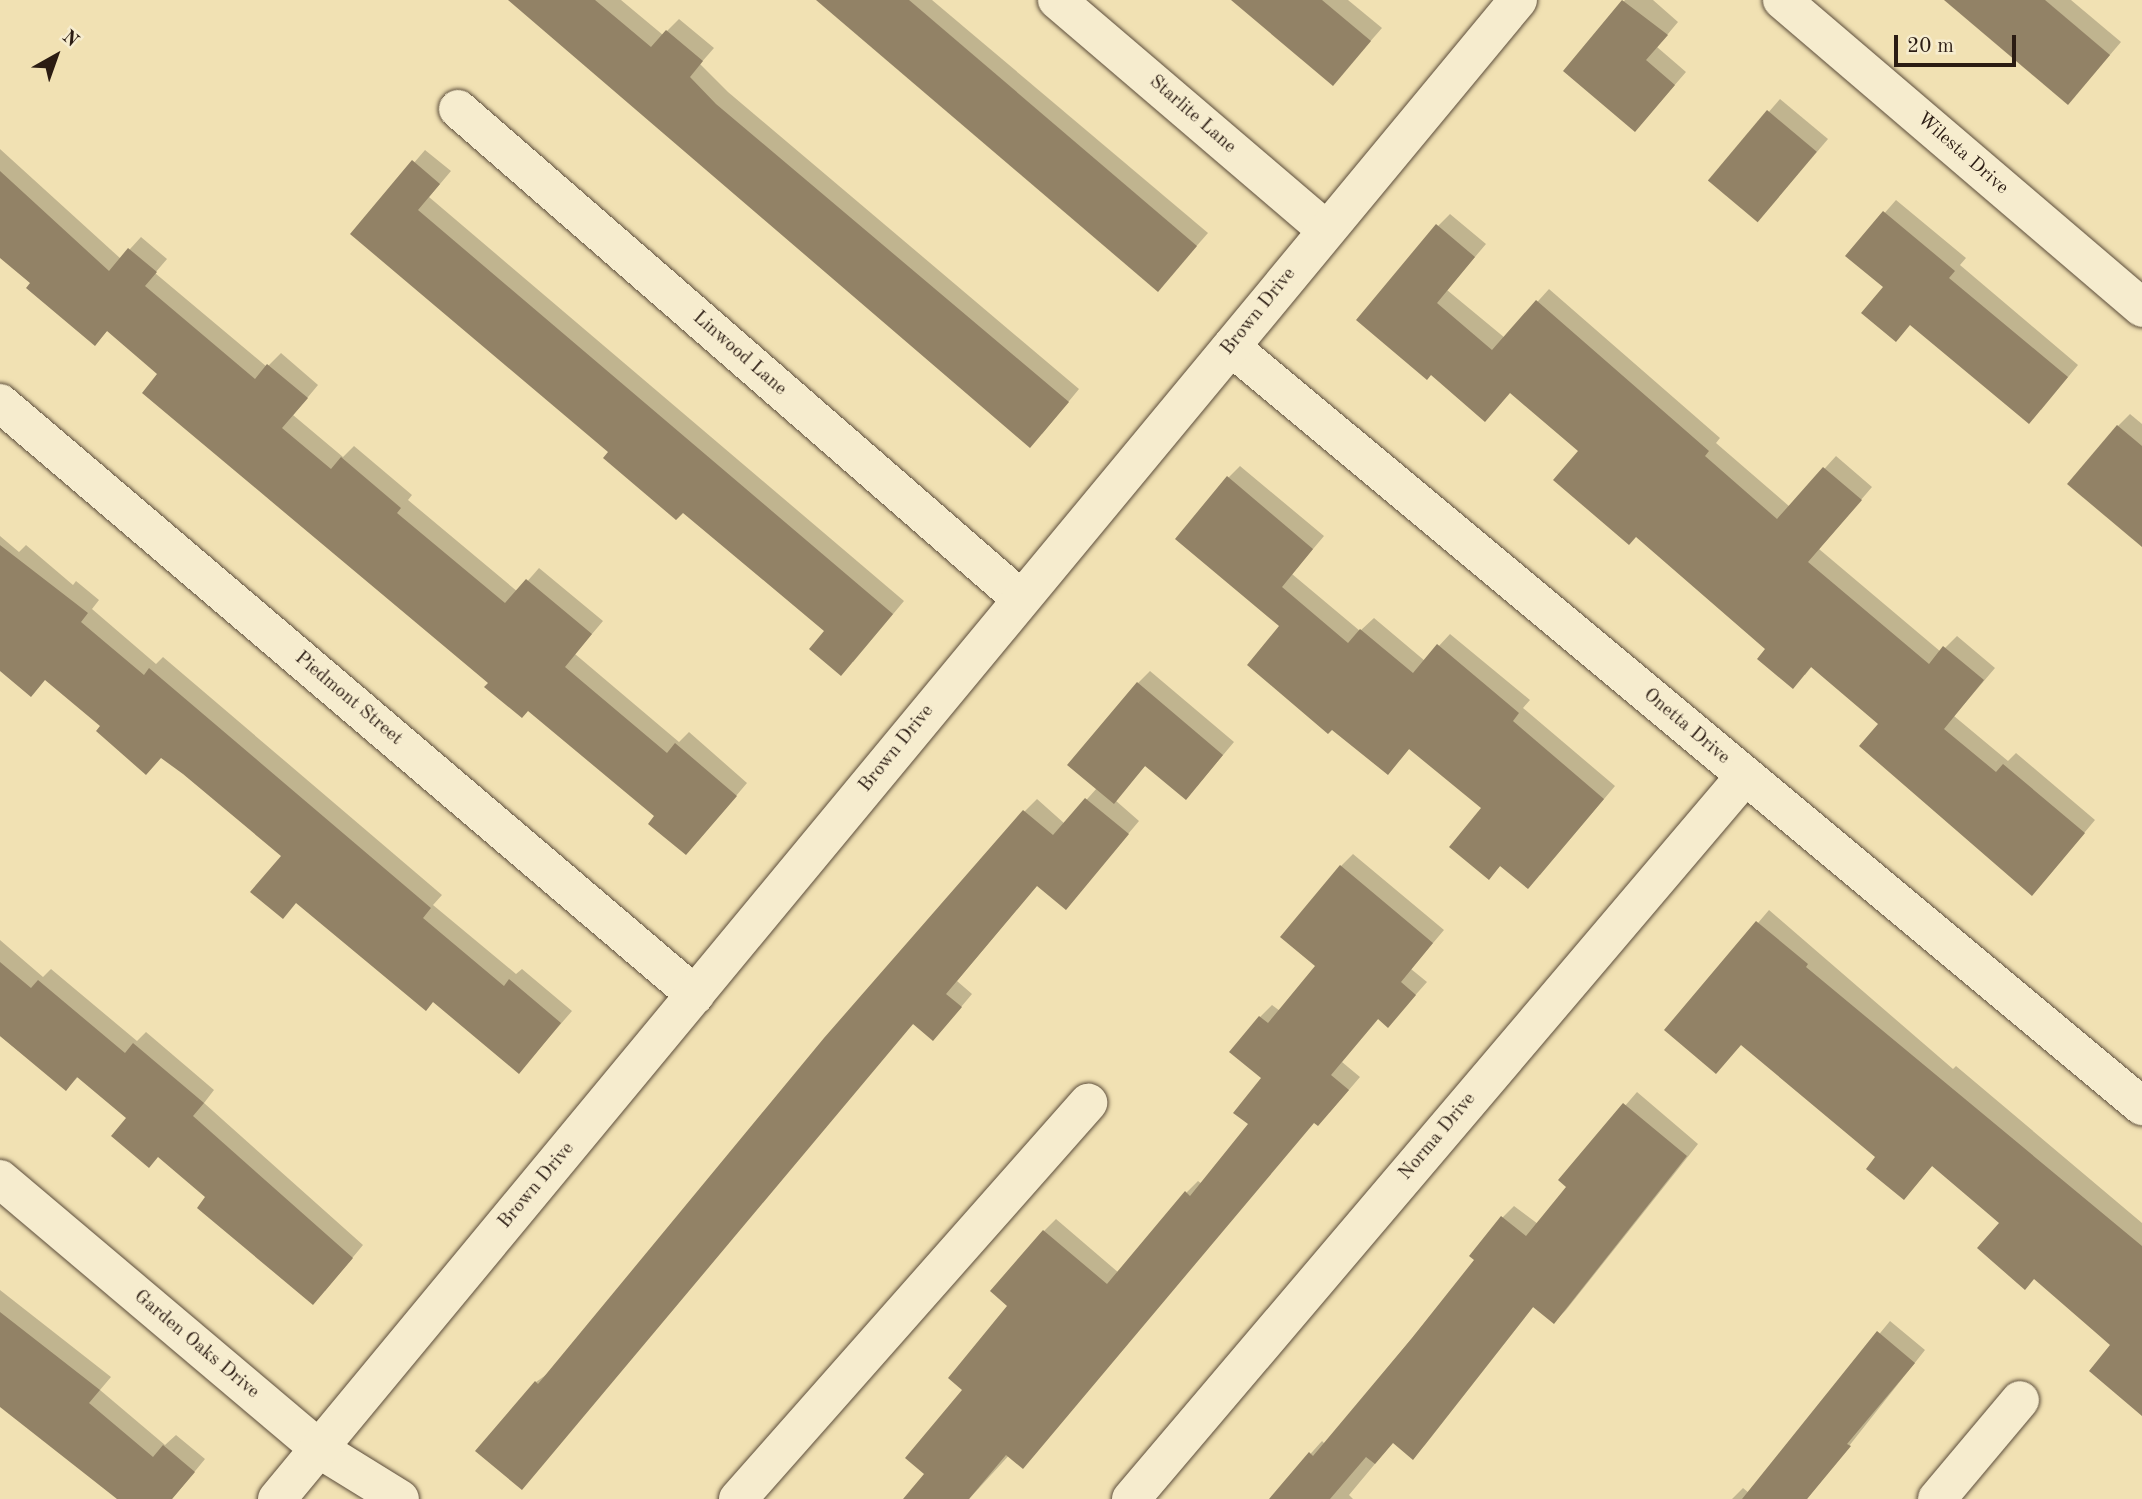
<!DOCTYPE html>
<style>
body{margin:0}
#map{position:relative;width:2142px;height:1499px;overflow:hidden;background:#f1e1b3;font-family:"Old Standard TT",serif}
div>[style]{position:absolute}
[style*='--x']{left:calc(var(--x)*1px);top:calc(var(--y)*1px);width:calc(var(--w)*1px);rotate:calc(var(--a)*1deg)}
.shadow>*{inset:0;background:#0003}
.building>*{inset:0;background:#928266;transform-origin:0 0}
.roads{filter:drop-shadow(0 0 2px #5c4d3b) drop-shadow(0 0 2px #5c4d3b)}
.minor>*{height:38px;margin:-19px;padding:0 19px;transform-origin:19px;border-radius:19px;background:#f6ecce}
span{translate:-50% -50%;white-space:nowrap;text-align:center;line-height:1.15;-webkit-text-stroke:6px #f6ecce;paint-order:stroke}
.street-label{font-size:19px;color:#2b1c13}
.north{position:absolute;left:21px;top:21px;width:70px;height:70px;-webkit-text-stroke:5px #f6ecce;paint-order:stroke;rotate:40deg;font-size:19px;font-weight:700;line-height:28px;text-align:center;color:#2b1c13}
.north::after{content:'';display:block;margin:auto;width:24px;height:32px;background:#2b1c13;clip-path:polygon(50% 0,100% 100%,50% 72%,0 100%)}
.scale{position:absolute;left:1894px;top:35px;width:122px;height:32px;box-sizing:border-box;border:4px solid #2b1c13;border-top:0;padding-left:9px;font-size:21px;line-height:24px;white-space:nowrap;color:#2b1c13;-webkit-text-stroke:5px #f6ecce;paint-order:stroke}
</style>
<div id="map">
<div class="shadow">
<i style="clip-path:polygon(543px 0,621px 0,663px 35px,679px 19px,714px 48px,700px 64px,728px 92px,1079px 389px,1042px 434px)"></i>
<i style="clip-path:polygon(817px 0,932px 0,1208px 233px,1158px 290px)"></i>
<i style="clip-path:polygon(1232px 0,1348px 0,1382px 28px,1333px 84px)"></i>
<i style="clip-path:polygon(1625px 0,1653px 0,1678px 22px,1657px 47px,1686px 72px,1647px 117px,1565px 71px)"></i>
<i style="clip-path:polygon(1949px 0,2071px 0,2121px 42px,2080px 90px)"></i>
<i style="clip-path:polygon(1780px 99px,1828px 139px,1769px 208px,1710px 180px)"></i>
<i style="clip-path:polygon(0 149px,121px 259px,141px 237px,167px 259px,155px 273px,267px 367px,281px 353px,318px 385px,293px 415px,343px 457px,354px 446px,412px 495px,408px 500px,518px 592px,539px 568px,603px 621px,575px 654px,679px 742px,689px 732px,747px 783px,698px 841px,657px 816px,529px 709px,490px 683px,160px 374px,108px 330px,95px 343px,0 255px)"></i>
<i style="clip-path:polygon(425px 150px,451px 171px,429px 197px,904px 601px,853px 662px,826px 631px,353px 234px)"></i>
<i style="clip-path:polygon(1896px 200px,1966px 258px,1960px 265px,2078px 365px,2041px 410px,1847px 256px)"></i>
<i style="clip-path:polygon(1450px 214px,1486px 244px,1447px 290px,1505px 338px,1549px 289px,1720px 438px,1716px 443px,1790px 507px,1836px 456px,1872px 487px,1819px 549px,1941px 652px,1957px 636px,1995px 668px,1954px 716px,2008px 761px,2016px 753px,2095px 820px,2044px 881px,1881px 724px,1812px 666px,1805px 675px,1768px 649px,1580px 451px,1511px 391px,1432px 373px,1438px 226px)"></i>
<i style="clip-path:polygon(2130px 414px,2142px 424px,2142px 545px,2118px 426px)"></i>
<i style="clip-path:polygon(1240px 466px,1324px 536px,1292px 574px,1360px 631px,1374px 618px,1425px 661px,1450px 634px,1530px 700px,1523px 708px,1615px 786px,1540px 875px,1502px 864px,1489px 878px,1484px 808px,1410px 748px,1400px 760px,1282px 626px,1228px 478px)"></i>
<i style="clip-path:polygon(0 536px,19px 552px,26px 545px,73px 585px,76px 581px,99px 600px,92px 609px,156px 664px,163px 657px,442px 895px,433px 905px,516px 974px,522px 969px,572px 1011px,519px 1072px,283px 856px,162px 756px,102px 726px,46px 679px,0 669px)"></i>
<i style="clip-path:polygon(1150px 671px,1234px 742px,1197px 786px,1146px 765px,1115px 800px,1139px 821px,1077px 895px,1038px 884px,957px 981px,972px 994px,945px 1026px,914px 1023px,478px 1451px,536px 1382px,550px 1372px,826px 1039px,1025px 811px,1037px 799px,1065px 824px,1097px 788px,1138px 683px)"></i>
<i style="clip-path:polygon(1353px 854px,1444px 930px,1411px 969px,1427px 982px,1388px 1026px,1379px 1018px,1342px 1062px,1360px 1077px,1330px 1112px,1315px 1121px,969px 1499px,905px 1499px,926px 1474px,1044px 1231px,1056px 1219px,1119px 1273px,1186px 1193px,1198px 1181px,1202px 1184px,1250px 1124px,1263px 1078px,1260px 1017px,1272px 1005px,1280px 1011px,1317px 966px,1341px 866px)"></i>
<i style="clip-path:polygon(1769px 910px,1953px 1069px,1956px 1066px,2142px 1223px,2142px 1401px,2112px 1344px,2002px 1223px,1933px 1165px,1915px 1186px,1742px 1043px,1667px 1030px)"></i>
<i style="clip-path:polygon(0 940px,43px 977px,51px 969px,137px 1041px,146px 1032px,214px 1090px,204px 1103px,363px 1245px,325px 1291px,208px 1197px,129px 1118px,79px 1076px,66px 1089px,0 1036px)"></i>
<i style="clip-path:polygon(1637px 1092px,1698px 1144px,1566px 1310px,1554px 1322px,1534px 1306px,1425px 1445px,1413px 1457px,1394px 1441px,1349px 1495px,1353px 1499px,1270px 1499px,1322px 1441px,1325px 1444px,1477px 1259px,1502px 1218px,1514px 1206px,1538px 1224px,1568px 1186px,1561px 1180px)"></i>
<i style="clip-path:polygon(0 1290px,111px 1377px,100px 1390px,165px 1445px,176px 1435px,205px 1459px,172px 1499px,119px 1499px,0 1401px)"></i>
<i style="clip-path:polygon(1890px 1321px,1925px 1350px,1807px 1499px,1732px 1499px,1743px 1488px,1749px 1493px)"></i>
</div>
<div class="building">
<i style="clip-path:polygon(508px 0,595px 0,651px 47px,666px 30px,703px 61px,690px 77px,716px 104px,1069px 402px,1030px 448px)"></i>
<i style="clip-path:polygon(816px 0,909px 0,1197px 246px,1158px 292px)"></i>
<i style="clip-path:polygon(1231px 0,1322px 0,1371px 41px,1333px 86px)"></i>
<i style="clip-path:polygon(1622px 0,1668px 35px,1646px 60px,1675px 85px,1635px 132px,1563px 71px)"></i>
<i style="clip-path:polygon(1944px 0,2045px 0,2110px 55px,2068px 105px)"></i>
<i style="left:1767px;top:110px;width:65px;height:92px;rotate:40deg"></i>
<i style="clip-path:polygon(412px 160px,440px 184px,418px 210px,893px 614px,841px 676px,809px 649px,824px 631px,683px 513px,676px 520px,603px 458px,608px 452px,350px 234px)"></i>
<i style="clip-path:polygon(0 171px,109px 271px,128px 248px,157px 272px,145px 286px,255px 379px,267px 364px,308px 398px,282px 428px,331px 469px,341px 457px,401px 508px,397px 513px,505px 603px,526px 579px,592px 634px,565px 667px,667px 753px,675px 743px,737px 796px,686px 855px,648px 824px,654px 816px,528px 711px,522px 718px,484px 687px,488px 683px,142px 393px,157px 374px,107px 331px,95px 346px,26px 288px,30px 283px,0 258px)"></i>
<i style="clip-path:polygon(1883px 211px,1955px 271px,1949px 278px,2068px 377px,2029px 424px,1910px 325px,1896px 342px,1861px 313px,1883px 287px,1845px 256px)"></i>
<i style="clip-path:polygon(1436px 224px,1475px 257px,1437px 303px,1492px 350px,1536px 300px,1709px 451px,1705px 456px,1777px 519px,1823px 467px,1862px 500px,1808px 562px,1929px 664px,1943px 646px,1984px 680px,1944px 729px,1996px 772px,2003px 764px,2085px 833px,2032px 896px,1859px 746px,1878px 724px,1811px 667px,1793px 689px,1757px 659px,1765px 649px,1636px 537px,1629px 545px,1553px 480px,1578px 451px,1510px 393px,1485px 422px,1431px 375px,1427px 380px,1356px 320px)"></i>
<i style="clip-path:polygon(2117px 425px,2142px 446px,2142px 547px,2067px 484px)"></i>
<i style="clip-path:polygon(1227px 476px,1313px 549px,1282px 587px,1348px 643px,1360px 629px,1413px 673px,1437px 644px,1519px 713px,1513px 721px,1604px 799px,1528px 889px,1500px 866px,1489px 880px,1449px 847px,1481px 808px,1409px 749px,1388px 775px,1332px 730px,1328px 734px,1247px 665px,1279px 626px,1175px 539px)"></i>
<i style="clip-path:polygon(0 545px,88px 613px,81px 622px,144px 675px,149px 668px,431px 908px,423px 918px,504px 986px,509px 979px,561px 1023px,519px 1074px,433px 1002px,426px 1011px,296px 903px,283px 919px,250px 892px,281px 856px,183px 774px,161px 758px,146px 775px,96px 731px,100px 726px,45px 680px,31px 697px,0 671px)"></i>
<i style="clip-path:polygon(1137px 682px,1223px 755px,1186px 800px,1145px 766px,1114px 804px,1067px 765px)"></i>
<i style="clip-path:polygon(1085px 798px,1129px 834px,1066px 910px,1037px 886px,946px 994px,962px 1007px,933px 1041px,913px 1024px,522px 1490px,475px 1451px,535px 1381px,538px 1384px,824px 1038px,1023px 810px,1053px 835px)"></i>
<i style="clip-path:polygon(1340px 865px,1433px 943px,1401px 982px,1416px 995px,1388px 1028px,1378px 1019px,1331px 1075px,1349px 1090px,1318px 1126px,1314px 1123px,1023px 1469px,1006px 1455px,969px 1499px,903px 1499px,924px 1474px,905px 1458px,962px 1390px,948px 1378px,1007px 1306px,990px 1291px,1043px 1230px,1107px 1284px,1185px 1191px,1190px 1196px,1248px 1124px,1233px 1113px,1261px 1078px,1229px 1052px,1259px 1016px,1268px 1023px,1315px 966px,1280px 937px)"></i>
<i style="clip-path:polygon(1756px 921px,1808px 964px,1806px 967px,2142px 1246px,2142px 1416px,2089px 1371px,2110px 1345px,2034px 1279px,2025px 1290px,1977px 1248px,1999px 1223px,1932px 1166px,1904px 1200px,1866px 1169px,1875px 1157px,1741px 1045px,1716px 1074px,1664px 1030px)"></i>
<i style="clip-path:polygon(0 962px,31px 988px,38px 980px,125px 1053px,133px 1043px,204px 1103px,193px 1116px,353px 1258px,313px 1305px,197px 1208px,205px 1197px,158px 1157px,149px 1168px,111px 1136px,126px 1118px,77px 1077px,66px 1091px,0 1036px)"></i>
<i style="clip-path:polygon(1623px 1103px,1687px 1156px,1554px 1324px,1533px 1307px,1413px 1460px,1393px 1443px,1375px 1464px,1366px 1457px,1330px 1499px,1269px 1499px,1309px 1452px,1313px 1456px,1412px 1338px,1474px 1260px,1469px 1256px,1501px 1216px,1526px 1236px,1566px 1187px,1558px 1180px)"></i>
<i style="clip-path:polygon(0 1312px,100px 1390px,89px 1403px,153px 1457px,163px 1445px,195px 1472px,172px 1499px,117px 1499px,0 1407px)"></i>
<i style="clip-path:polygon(1877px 1331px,1915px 1363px,1847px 1444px,1851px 1446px,1807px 1499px,1742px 1499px)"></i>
</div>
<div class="roads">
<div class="minor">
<i style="--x:1057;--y:0;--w:354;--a:40.5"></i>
<i style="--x:1782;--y:0;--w:474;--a:40.5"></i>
<i style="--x:458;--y:109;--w:745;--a:41.03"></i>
<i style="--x:1231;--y:347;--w:1186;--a:39.8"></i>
<i style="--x:0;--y:403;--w:913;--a:40.42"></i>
<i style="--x:0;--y:1179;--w:418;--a:40.2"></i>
<i style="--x:319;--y:1449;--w:95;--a:31.7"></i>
<i style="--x:277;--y:1499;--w:1946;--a:-50.38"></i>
<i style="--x:738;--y:1499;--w:529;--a:-48.53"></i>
<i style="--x:1131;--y:1499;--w:949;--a:-49.66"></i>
<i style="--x:1937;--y:1499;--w:129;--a:-50"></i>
</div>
</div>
<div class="street-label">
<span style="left:1192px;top:115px;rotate:41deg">Starlite Lane</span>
<span style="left:1962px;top:154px;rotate:41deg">Wilesta Drive</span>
<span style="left:1259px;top:312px;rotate:-51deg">Brown Drive</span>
<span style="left:739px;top:354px;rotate:41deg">Linwood Lane</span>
<span style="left:348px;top:699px;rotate:40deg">Piedmont Street</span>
<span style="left:1686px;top:727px;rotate:40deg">Onetta Drive</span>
<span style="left:897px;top:749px;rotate:-51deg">Brown Drive</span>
<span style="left:1438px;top:1137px;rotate:-50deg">Norma Drive</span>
<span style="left:537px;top:1186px;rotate:-50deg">Brown Drive</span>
<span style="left:196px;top:1345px;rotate:40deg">Garden Oaks Drive</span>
</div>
<div class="north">N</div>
<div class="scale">20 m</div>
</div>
